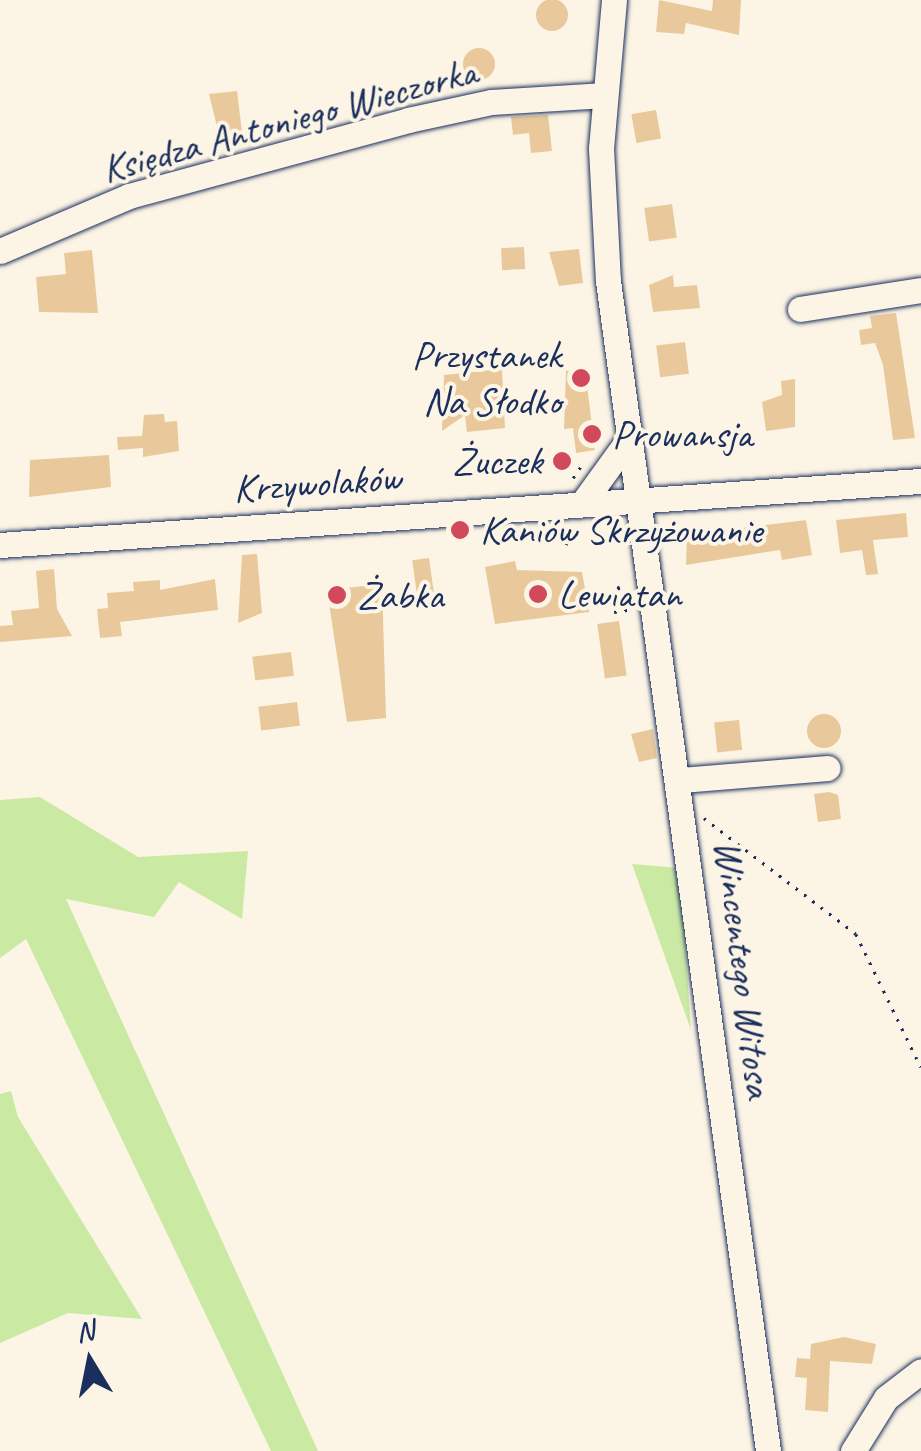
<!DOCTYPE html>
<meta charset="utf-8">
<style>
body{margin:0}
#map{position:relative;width:921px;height:1451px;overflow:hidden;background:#fcf5e5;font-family:Caveat,sans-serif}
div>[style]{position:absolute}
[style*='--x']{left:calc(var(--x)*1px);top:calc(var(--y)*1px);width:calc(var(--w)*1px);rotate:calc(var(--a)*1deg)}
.green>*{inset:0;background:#caeaa3}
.building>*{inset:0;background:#e9c99c;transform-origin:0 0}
.round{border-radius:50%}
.path>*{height:2.5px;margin-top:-1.25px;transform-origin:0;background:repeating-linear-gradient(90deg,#1b2f5e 0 2.5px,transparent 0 10.5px)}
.roads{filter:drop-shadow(0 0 2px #1b2f5e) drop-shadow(0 0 2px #1b2f5e)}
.minor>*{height:25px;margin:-12.5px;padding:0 12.5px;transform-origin:12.5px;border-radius:12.5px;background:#fcf5e5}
.dots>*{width:28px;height:28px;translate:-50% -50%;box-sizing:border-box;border:5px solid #fcf5e5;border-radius:50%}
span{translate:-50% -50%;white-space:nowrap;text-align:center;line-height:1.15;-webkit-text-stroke:8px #fcf5e5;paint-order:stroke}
.street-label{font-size:40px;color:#1b2f5e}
.poi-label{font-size:40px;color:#1b2f5e}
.right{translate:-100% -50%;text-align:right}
.left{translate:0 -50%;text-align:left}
.north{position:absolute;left:40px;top:1311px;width:100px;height:100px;-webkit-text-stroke:8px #fcf5e5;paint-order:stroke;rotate:350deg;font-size:28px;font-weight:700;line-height:40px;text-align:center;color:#1b2f5e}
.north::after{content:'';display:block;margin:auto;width:35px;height:45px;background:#1b2f5e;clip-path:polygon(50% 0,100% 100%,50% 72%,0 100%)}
</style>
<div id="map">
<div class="green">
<i style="clip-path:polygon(40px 797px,138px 857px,248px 851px,242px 919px,179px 882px,154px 917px,66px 899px,318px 1451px,271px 1451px,26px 939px,0 958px,0 800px)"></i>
<i style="clip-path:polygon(632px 864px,680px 868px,691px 1030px)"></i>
<i style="clip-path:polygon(11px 1091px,18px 1117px,142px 1319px,68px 1313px,0 1343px,0 1094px)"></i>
</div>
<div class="building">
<i class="round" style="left:536px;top:-1px;width:32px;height:32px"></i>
<i style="clip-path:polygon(659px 0,712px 11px,713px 0,741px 0,739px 35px,686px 23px,684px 34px,656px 32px)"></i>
<i class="round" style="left:463px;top:48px;width:32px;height:32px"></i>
<i style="clip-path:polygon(237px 91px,242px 132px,219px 135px,209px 94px)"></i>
<i style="left:656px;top:110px;width:29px;height:25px;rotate:80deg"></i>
<i style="clip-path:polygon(548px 115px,552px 151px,531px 153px,529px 133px,513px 135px,511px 117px)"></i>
<i style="left:672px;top:204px;width:34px;height:28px;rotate:82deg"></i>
<i style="left:524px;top:247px;width:22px;height:23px;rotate:87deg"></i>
<i style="clip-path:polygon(579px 249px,583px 283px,559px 286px,549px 252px)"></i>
<i style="clip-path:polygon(92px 250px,98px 313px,39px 312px,36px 277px,66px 274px,64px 253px)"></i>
<i style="clip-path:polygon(673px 275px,674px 287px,697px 285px,700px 308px,653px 312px,649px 285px)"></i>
<i style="clip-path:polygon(896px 313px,915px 438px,893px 440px,883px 365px,875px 343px,861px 345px,859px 330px,872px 328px,870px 316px)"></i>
<i style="left:685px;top:342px;width:32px;height:29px;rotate:83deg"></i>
<i style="clip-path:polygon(502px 369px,505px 428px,467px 432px,465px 415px,442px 431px,444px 375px)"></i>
<i style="clip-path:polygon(585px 369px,595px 450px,576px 453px,573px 428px,564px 429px,566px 371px)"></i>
<i style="clip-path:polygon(795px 379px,795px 427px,766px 431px,762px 402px,782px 395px,781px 381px)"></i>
<i style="clip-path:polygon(164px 414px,165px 422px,177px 421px,179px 451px,143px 457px,143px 448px,118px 450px,117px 437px,142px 436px,144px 415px)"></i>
<i style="clip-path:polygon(109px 455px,111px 487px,29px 497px,30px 460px)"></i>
<i style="clip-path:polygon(906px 513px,908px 537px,873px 540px,878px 574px,866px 575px,862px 550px,840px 553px,836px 520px)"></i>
<i style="clip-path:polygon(806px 520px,812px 555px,782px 560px,780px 550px,686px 565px,687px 535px)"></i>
<i style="clip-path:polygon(257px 554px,262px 613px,238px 623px,242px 555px)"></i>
<i style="left:429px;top:558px;width:37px;height:17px;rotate:82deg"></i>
<i style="clip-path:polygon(515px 561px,517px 570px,582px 572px,589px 612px,495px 624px,485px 567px)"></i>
<i style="clip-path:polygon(54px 569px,57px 609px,72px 636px,0 642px,0 626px,13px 625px,11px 611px,39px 608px,36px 571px)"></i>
<i style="clip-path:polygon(215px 579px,218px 610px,120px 622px,122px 636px,100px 638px,97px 609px,108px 608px,107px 593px,134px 591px,133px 582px,160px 580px,160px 590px)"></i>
<i style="clip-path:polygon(382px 584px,386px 718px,347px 722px,327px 590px)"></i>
<i style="left:619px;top:621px;width:55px;height:22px;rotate:82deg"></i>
<i style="left:291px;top:652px;width:24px;height:39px;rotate:83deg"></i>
<i style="left:297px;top:702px;width:24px;height:39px;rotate:83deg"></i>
<i class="round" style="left:807px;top:714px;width:34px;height:34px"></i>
<i style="left:739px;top:720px;width:30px;height:25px;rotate:84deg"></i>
<i style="clip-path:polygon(653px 729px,657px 758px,639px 762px,631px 734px)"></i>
<i style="clip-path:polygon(829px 792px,838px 795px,841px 819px,818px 822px,814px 794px)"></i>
<i style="clip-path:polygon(844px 1337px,876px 1344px,872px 1364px,830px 1361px,828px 1412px,805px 1410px,807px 1378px,795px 1377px,797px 1358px,810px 1359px,811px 1344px)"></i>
</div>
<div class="path">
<i style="--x:573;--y:478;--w:14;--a:-56"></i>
<i style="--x:566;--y:545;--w:17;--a:-73"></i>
<i style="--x:614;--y:612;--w:18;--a:-9"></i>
<i style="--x:704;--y:818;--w:191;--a:37.3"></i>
<i style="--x:856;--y:934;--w:148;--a:64"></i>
</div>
<div class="roads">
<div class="minor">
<i style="--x:614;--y:0;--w:149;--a:95"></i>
<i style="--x:601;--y:148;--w:133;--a:87"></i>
<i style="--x:608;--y:281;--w:1181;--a:82.21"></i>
<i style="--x:0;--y:251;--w:140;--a:-23.1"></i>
<i style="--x:129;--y:196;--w:289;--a:-15.2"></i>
<i style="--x:408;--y:120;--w:85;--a:-12.2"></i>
<i style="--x:491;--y:102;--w:114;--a:-3.5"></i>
<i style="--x:800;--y:309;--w:122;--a:-8.9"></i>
<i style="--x:584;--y:501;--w:80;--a:-54.1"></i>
<i style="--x:0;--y:545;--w:923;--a:-3.98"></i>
<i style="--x:681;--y:780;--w:147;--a:-4.7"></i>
<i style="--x:853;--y:1451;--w:62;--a:-58.1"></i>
<i style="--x:886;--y:1398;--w:44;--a:-37.6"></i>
</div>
</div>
<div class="dots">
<i style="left:581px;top:378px;background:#d1495b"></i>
<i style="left:592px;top:434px;background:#d1495b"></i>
<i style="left:562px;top:461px;background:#d1495b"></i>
<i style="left:460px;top:530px;background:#d1495b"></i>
<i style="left:538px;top:594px;background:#d1495b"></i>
<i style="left:337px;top:595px;background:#d1495b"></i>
</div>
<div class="street-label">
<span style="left:289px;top:120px;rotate:-15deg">Księdza Antoniego Wieczorka</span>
<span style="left:317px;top:483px;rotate:-4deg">Krzywolaków</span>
<span style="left:744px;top:969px;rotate:83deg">Wincentego Witosa</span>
</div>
<div class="poi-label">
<span class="right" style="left:561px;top:378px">Przystanek<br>Na Słodko</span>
<span class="left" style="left:612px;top:434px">Prowansja</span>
<span class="right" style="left:542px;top:461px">Żuczek</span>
<span class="left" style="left:480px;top:530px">Kaniów Skrzyżowanie</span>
<span class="left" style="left:558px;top:594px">Lewiatan</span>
<span class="left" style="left:357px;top:595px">Żabka</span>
</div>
<div class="north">N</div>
</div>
